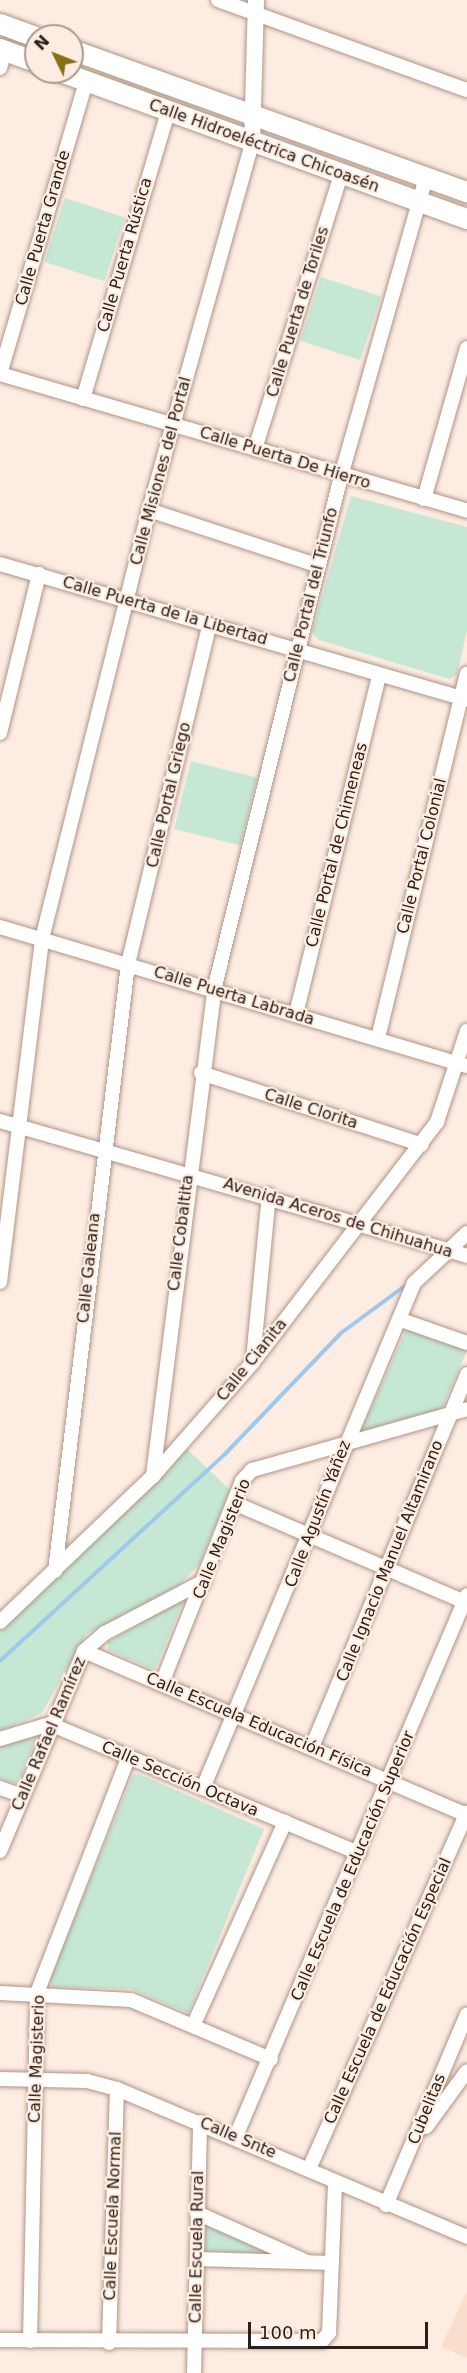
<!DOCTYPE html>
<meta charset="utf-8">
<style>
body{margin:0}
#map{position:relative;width:467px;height:2373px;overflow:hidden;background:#fdece2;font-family:"DejaVu Sans",sans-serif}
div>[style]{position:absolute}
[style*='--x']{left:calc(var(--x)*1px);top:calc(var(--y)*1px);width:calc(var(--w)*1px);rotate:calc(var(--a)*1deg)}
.built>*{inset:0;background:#fadecd}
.green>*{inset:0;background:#c5e7d4;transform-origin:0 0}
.stream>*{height:4px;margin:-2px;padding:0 2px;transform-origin:2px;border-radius:2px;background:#9ec9ed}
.roads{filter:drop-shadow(0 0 2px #af9585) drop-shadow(0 0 2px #af9585)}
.minor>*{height:14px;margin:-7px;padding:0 7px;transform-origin:7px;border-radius:7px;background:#fff}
.tertiary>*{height:16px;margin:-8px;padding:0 8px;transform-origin:8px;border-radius:8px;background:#fff}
.secondary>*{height:20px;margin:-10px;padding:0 10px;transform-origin:10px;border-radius:10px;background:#fff}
span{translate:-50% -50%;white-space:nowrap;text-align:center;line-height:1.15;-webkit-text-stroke:4.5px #fdece2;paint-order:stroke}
.street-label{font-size:16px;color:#2a201a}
.north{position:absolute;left:24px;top:24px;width:60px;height:60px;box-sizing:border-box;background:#fdece2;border:2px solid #a99a92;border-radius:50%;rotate:313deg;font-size:16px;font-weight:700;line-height:24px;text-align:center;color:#2a201a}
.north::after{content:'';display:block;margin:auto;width:21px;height:27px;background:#857112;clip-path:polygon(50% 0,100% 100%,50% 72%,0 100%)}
.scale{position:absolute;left:248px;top:2322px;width:180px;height:27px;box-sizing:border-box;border:3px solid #2a201a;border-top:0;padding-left:8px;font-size:18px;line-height:21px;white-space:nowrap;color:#2a201a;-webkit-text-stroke:4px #fdece2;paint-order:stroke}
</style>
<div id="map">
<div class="built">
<i style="clip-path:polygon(467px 2291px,467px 2358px,441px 2347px)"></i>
</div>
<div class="green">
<i style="left:65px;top:198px;width:63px;height:67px;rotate:18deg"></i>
<i style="left:321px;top:277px;width:63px;height:67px;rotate:18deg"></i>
<i style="clip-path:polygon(351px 496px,467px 527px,467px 630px,457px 675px,449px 679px,319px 640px,312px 632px)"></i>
<i style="left:191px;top:761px;width:68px;height:70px;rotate:14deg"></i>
<i style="clip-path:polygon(408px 1326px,467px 1350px,441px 1411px,365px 1433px,362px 1429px)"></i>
<i style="clip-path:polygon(185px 1447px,230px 1490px,200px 1563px,174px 1591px,86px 1634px,42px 1713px,0 1731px,0 1626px)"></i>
<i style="clip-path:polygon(185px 1597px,155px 1670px,108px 1650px,108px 1642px)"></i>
<i style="clip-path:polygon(39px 1732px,18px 1784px,0 1779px,0 1747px)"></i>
<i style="clip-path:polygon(139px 1774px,264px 1829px,188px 2013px,131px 1989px,53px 1987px,49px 1980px,133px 1775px)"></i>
<i style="clip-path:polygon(206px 2225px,281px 2254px,205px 2251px)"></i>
</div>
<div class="stream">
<i style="--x:0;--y:1661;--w:306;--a:-42.6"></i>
<i style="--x:225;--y:1454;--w:168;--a:-46.2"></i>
<i style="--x:341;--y:1333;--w:79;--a:-36.3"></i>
</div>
<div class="roads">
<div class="minor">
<i style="--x:218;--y:0;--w:265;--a:19.9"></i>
<i style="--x:0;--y:68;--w:18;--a:-74"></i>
<i style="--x:0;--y:374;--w:487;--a:16.3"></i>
<i style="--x:0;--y:374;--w:305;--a:-73.6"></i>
<i style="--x:83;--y:399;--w:299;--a:-73.5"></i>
<i style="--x:255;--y:449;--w:287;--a:-72.6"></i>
<i style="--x:424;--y:499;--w:157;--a:-74.1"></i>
<i style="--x:149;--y:510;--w:179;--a:18.2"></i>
<i style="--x:0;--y:564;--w:486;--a:16.2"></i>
<i style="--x:0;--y:733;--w:164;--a:-76.2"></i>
<i style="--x:0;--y:927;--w:487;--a:16.6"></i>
<i style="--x:296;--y:1014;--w:349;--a:-76.2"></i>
<i style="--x:378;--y:1038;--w:375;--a:-76.3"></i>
<i style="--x:201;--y:1073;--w:232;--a:18"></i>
<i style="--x:0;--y:1121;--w:486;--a:16.1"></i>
<i style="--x:0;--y:1282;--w:346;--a:-83"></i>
<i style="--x:42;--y:939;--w:442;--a:-76"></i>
<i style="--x:149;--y:510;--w:380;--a:-74.3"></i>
<i style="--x:401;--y:1320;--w:70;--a:19.2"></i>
<i style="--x:253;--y:1360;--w:166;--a:-84.5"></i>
<i style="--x:153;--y:1476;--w:490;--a:-82.8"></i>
<i style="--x:214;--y:990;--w:529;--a:-76.12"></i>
<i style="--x:341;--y:476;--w:310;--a:-74.1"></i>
<i style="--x:234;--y:1503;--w:254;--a:23.2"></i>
<i style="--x:55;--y:1571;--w:611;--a:-83.14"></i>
<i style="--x:128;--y:964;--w:348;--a:-76.5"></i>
<i style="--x:0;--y:1622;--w:211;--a:-43.7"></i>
<i style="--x:153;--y:1476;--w:152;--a:-48.7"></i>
<i style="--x:253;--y:1362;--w:302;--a:-52.5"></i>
<i style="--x:437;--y:1122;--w:96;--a:-71.8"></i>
<i style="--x:84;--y:1651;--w:417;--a:23.2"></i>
<i style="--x:162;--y:1683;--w:217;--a:-68.4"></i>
<i style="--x:242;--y:1481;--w:15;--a:-48"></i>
<i style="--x:252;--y:1470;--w:223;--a:-15.8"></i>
<i style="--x:0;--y:1739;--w:52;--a:-16.7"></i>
<i style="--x:50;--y:1724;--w:335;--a:22.7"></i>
<i style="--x:312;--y:1747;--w:404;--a:-67.4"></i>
<i style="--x:0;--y:1788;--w:24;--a:19"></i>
<i style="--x:203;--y:1788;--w:547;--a:-67.32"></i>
<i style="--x:414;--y:1283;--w:73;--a:-43.3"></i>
<i style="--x:0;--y:1851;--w:217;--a:-67.2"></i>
<i style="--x:84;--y:1651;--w:28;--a:-41"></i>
<i style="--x:105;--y:1633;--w:112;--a:-27.7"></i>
<i style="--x:0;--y:1993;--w:131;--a:3.1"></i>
<i style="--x:131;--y:2000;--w:152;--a:22.9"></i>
<i style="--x:193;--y:2026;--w:224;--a:-65.7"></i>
<i style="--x:0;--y:2079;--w:87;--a:1.3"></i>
<i style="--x:87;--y:2081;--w:31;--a:15"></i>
<i style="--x:117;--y:2089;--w:380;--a:22.9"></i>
<i style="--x:426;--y:2127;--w:69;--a:-53.8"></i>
<i style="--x:236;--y:2136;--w:588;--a:-66.88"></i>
<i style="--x:309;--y:2169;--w:390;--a:-66.1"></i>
<i style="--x:386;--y:2205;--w:207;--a:-67"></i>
<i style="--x:197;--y:2213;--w:118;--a:24"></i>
<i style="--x:197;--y:2259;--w:135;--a:1.7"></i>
<i style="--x:0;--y:2340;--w:322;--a:0.2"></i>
<i style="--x:322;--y:2341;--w:11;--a:-49"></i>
<i style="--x:329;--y:2333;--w:151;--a:-87.7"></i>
<i style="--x:30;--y:2341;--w:348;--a:-88.8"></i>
<i style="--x:37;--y:1993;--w:252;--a:-68.8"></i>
<i style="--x:109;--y:2343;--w:254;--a:-88.2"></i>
<i style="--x:194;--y:2373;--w:251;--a:-88.6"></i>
</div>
<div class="tertiary">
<i style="--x:252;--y:144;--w:144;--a:-88.4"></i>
</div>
<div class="secondary">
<i style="--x:0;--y:24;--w:38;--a:20"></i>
<i style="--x:0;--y:49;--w:38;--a:20"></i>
<i style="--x:72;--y:50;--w:420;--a:19.8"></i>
<i style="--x:61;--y:72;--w:432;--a:19.9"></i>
</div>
</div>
<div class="street-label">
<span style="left:264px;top:146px;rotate:20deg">Calle Hidroeléctrica Chicoasén</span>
<span style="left:43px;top:228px;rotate:-74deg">Calle Puerta Grande</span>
<span style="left:125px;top:255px;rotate:-74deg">Calle Puerta Rústica</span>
<span style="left:298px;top:312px;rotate:-73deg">Calle Puerta de Toriles</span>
<span style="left:285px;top:458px;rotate:17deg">Calle Puerta De Hierro</span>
<span style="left:161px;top:471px;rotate:-75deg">Calle Misiones del Portal</span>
<span style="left:311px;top:595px;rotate:-76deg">Calle Portal del Triunfo</span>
<span style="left:165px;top:611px;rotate:16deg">Calle Puerta de la Libertad</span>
<span style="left:169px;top:795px;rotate:-77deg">Calle Portal Griego</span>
<span style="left:337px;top:845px;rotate:-76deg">Calle Portal de Chimeneas</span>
<span style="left:422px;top:856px;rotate:-76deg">Calle Portal Colonial</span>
<span style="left:234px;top:996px;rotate:17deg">Calle Puerta Labrada</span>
<span style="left:311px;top:1109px;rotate:18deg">Calle Clorita</span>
<span style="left:338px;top:1218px;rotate:17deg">Avenida Aceros de Chihuahua</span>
<span style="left:181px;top:1233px;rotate:-83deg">Calle Cobaltita</span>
<span style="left:89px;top:1268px;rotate:-84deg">Calle Galeana</span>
<span style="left:252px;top:1360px;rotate:-51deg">Calle Cianita</span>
<span style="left:318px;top:1514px;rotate:-69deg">Calle Agustín Yáñez</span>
<span style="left:222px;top:1539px;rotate:-68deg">Calle Magisterio</span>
<span style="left:390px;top:1561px;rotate:-68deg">Calle Ignacio Manuel Altamirano</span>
<span style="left:259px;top:1725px;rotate:23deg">Calle Escuela Educación Física</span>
<span style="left:49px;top:1734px;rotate:-67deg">Calle Rafael Ramírez</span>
<span style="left:180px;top:1779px;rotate:23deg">Calle Sección Octava</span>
<span style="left:353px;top:1866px;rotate:-67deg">Calle Escuela de Educación Superior</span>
<span style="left:388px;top:1991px;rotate:-66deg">Calle Escuela de Educación Especial</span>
<span style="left:37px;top:2059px;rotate:-88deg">Calle Magisterio</span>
<span style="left:427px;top:2109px;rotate:-68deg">Cubelitas</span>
<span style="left:238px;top:2138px;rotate:23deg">Calle Snte</span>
<span style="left:113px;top:2216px;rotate:-88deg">Calle Escuela Normal</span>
<span style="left:197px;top:2247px;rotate:-89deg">Calle Escuela Rural</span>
</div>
<div class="north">N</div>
<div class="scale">100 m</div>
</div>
